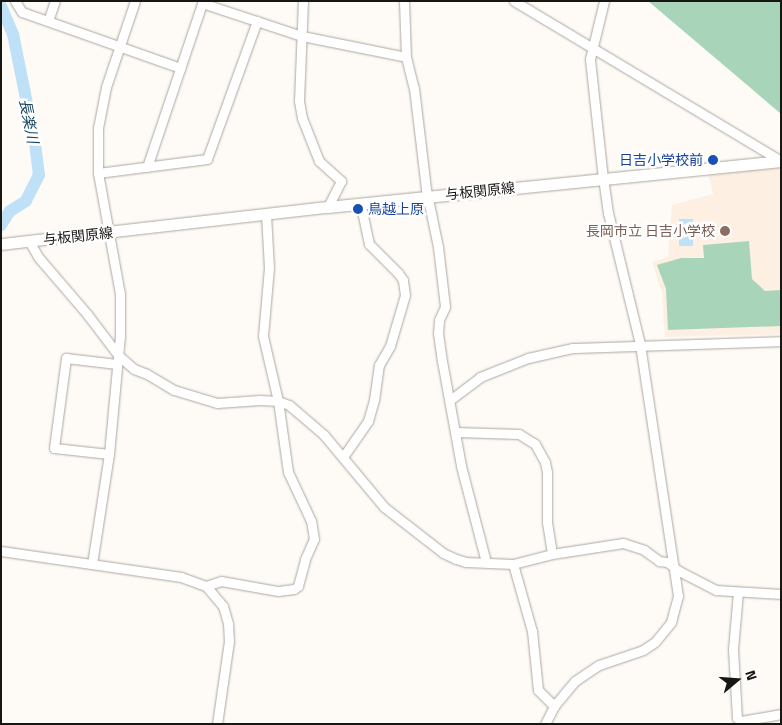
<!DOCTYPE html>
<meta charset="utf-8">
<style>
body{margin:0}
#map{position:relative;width:782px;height:725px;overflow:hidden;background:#fefbf6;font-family:"Titillium Web","Noto Sans JP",sans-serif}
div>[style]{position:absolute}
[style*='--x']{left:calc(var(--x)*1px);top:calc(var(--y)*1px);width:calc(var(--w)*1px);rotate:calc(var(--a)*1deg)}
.education>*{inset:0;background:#fdefe1}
.green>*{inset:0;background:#a8d5ba}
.water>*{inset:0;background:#bfe1f8;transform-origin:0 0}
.river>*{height:12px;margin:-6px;padding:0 6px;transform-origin:6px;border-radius:6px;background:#bfe1f8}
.roads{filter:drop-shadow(0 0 1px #aba7a0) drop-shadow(0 0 1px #aba7a0)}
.minor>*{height:9px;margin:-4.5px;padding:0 4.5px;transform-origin:4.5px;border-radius:4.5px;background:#fff}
.major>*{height:11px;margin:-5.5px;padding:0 5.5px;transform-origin:5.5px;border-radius:5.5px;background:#fff}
.dots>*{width:14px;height:14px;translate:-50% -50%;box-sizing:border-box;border:2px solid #fff;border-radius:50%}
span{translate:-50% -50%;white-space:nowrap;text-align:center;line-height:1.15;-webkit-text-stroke:5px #fff;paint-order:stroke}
.transit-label{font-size:14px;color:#164399}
.right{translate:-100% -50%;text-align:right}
.left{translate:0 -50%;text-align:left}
.street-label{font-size:14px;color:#171613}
.education-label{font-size:14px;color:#785e54}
.water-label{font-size:15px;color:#18465f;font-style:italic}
.frame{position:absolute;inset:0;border:2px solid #171613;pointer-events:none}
.north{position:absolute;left:712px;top:655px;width:50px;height:50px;-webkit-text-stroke:4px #fff;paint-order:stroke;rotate:72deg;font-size:14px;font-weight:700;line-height:20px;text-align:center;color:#171613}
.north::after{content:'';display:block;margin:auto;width:18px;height:22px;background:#171613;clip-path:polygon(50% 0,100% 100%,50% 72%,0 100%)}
</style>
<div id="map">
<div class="education">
<i style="clip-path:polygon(781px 167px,781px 334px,665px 337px,662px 292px,652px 262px,668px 257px,672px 205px,713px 194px,708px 173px)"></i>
</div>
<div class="green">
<i style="clip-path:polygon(648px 1px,781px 1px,781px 114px,753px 90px)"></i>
<i style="clip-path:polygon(749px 241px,752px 279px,765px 291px,781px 290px,781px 326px,668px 330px,666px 289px,657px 265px,681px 258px,704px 258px,703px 245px)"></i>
</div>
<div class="water">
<i style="left:679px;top:219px;width:14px;height:27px"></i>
</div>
<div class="river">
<i style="--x:1;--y:6;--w:30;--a:67"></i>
<i style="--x:13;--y:34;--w:111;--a:78.6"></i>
<i style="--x:35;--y:143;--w:32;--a:83"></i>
<i style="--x:39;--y:175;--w:29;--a:117"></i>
<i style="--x:26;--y:201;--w:19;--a:148"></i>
<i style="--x:10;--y:211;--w:17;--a:123"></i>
</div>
<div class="roads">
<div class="minor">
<i style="--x:15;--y:1;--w:13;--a:58"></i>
<i style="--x:22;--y:12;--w:168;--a:19.5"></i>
<i style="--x:303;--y:1;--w:100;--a:92.3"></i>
<i style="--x:299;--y:101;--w:17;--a:80"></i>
<i style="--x:302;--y:118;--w:46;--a:68.4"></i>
<i style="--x:319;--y:161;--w:30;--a:42"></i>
<i style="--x:341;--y:181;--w:29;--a:117"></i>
<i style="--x:404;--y:1;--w:56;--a:88"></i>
<i style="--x:406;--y:57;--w:32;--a:76"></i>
<i style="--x:414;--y:88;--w:102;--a:83.2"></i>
<i style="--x:426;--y:189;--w:59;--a:78.3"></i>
<i style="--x:438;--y:247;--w:60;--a:83.3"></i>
<i style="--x:445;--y:307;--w:14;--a:115"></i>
<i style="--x:439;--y:320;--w:13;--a:94"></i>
<i style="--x:438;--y:333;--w:28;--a:82"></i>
<i style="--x:442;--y:361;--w:107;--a:79.7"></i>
<i style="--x:461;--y:466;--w:99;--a:75.4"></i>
<i style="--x:514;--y:1;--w:311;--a:30.9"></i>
<i style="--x:202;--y:3;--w:105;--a:18.3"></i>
<i style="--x:302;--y:36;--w:106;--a:11.4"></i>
<i style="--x:48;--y:21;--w:21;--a:-71"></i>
<i style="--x:147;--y:167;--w:175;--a:-71.4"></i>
<i style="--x:98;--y:173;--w:110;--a:-7.3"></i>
<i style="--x:207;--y:159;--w:147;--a:-70.1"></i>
<i style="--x:29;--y:241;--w:20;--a:60"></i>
<i style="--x:39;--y:258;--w:74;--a:49.4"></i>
<i style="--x:87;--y:314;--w:53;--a:52.7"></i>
<i style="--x:119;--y:356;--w:20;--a:41"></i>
<i style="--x:134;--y:369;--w:14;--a:21"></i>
<i style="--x:147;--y:374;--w:31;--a:31"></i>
<i style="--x:174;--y:390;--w:45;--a:16.8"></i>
<i style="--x:217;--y:403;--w:43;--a:-4"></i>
<i style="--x:260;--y:400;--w:18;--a:3"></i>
<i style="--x:278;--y:401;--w:12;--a:20"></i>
<i style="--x:289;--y:405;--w:46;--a:40.6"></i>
<i style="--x:324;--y:435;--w:94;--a:50.2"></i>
<i style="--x:384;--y:507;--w:75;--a:37.9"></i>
<i style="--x:443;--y:553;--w:14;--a:25"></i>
<i style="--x:456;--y:559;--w:10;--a:17"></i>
<i style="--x:466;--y:562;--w:47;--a:2.4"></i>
<i style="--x:513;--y:564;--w:40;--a:-14.4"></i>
<i style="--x:552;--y:554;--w:72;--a:-8.8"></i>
<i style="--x:623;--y:543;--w:22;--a:18"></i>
<i style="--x:644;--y:550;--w:19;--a:36"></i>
<i style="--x:659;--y:561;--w:8;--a:7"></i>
<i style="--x:667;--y:562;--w:15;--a:37"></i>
<i style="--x:679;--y:571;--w:42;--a:27.2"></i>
<i style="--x:716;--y:590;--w:65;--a:3.5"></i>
<i style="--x:450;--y:400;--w:38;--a:-37"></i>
<i style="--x:480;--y:377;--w:52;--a:-21.6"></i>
<i style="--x:528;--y:358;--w:45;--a:-12.8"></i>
<i style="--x:572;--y:348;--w:209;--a:-1.9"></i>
<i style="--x:456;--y:432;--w:63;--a:1.8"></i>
<i style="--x:519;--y:434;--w:19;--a:32"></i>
<i style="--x:535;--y:444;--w:21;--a:61"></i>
<i style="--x:545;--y:462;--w:10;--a:79"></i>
<i style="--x:547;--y:472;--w:50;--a:90"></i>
<i style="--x:547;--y:522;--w:32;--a:81"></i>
<i style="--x:109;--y:454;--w:55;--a:-173.8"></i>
<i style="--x:54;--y:448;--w:91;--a:-82.4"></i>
<i style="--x:66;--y:358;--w:51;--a:6.7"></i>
<i style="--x:343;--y:457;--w:44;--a:-55.2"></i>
<i style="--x:368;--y:421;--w:22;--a:-74"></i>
<i style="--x:374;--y:400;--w:35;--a:-82"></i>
<i style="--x:379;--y:365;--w:22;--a:-60"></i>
<i style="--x:390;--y:346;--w:53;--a:-73.6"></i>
<i style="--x:405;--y:295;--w:15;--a:-98"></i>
<i style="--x:403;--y:280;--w:9;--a:-126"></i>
<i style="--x:398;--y:273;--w:41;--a:-135"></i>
<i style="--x:369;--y:244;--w:40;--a:-102"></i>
<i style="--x:1;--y:551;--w:182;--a:8.2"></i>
<i style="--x:181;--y:577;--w:27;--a:20"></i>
<i style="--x:206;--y:586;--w:26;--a:50"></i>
<i style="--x:223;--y:606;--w:18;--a:74"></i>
<i style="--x:228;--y:623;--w:18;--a:87"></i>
<i style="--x:229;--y:641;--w:84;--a:98.2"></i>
<i style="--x:92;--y:564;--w:111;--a:-81.2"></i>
<i style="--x:109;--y:454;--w:119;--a:-84.7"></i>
<i style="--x:120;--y:336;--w:42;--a:-90"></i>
<i style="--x:120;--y:294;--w:123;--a:-100.3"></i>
<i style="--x:98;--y:173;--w:45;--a:-90"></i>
<i style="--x:98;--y:128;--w:42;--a:-79"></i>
<i style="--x:106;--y:87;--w:91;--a:-71.4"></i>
<i style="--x:513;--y:564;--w:70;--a:74.2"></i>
<i style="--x:532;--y:631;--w:59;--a:84.2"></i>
<i style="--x:538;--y:690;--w:23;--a:45"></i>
<i style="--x:206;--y:586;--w:16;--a:-18"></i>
<i style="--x:221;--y:581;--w:58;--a:10"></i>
<i style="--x:278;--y:591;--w:16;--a:-7"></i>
<i style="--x:294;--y:589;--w:5;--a:-37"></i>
<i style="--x:298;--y:586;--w:28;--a:-75"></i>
<i style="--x:305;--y:559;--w:22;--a:-66"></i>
<i style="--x:314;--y:539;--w:18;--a:-99"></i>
<i style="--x:311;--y:521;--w:54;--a:-115.1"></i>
<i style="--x:288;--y:472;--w:72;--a:-98"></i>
<i style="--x:278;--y:401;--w:67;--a:-103"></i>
<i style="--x:263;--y:336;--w:68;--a:-85"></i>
<i style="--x:269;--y:268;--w:53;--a:-93.2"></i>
<i style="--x:738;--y:592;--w:57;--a:95"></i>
<i style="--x:733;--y:649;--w:69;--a:86.7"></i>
<i style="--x:737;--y:718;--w:5;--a:37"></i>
<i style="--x:741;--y:721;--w:41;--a:-9.9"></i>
<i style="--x:545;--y:724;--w:20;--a:-63"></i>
<i style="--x:554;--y:706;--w:33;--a:-50"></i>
<i style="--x:575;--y:681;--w:29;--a:-34"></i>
<i style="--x:599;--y:665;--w:46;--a:-18.8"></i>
<i style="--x:643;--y:650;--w:14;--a:-34"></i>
<i style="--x:655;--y:642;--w:26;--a:-51"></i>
<i style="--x:671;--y:622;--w:27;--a:-75"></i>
<i style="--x:678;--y:596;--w:255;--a:-98.6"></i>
<i style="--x:640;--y:344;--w:135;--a:-103.7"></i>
<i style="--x:608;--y:213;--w:34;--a:-98"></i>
<i style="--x:603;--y:179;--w:121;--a:-96.2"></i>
<i style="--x:590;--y:59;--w:60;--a:-76.4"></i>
</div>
<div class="major">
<i style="--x:1;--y:244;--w:329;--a:-6.5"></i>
<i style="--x:328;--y:207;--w:455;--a:-5.8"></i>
</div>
</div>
<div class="dots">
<i style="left:713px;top:160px;background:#1a4fb4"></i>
<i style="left:358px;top:209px;background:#1a4fb4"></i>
<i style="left:725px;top:231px;background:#8d6e63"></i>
</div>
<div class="transit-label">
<span class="right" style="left:703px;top:160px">日吉小学校前</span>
<span class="left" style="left:368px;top:209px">鳥越上原</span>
</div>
<div class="street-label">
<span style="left:480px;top:191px;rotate:-6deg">与板関原線</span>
<span style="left:78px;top:236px;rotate:-6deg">与板関原線</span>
</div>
<div class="education-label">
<span class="right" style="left:715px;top:231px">長岡市立 日吉小学校</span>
</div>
<div class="water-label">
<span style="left:29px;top:121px;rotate:79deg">長楽川</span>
</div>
<div class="frame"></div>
<div class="north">N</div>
</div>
